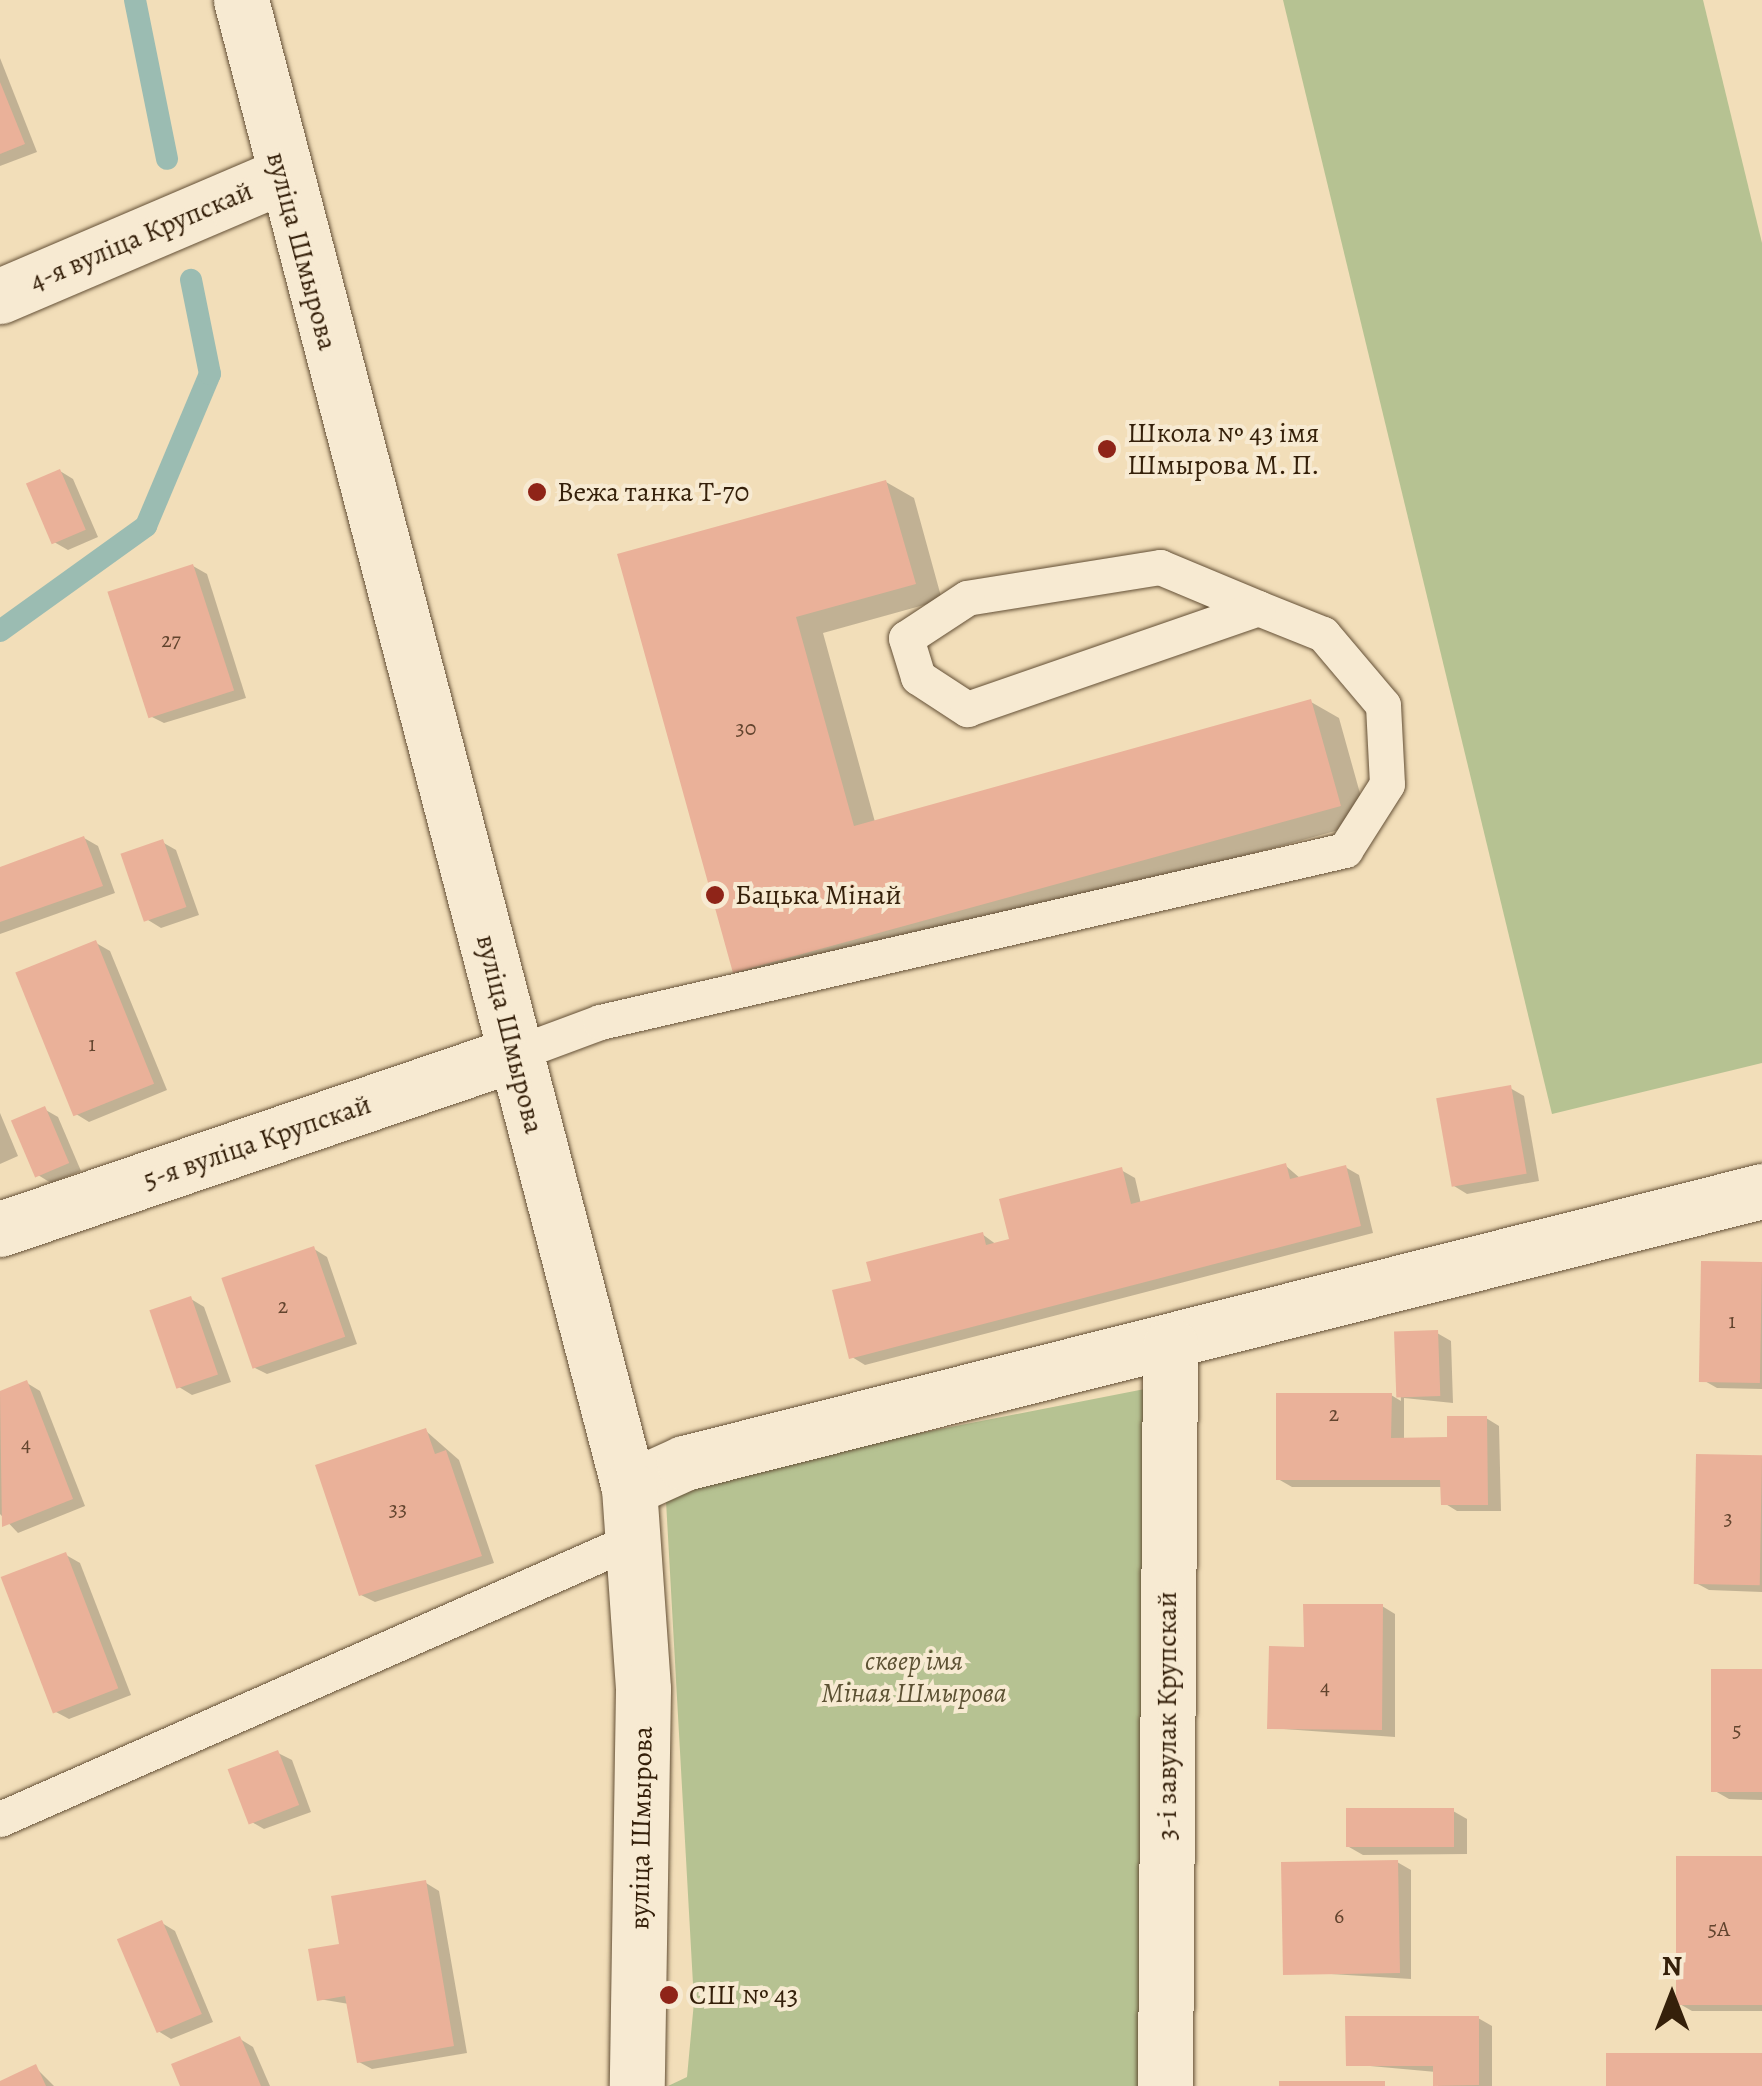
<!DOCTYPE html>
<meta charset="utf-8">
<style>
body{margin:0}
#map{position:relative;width:1762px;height:2086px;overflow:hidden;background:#f2deb9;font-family:Alegreya,serif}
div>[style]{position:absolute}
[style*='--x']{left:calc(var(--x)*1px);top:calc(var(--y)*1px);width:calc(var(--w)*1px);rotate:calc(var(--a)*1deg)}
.green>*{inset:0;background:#b6c292}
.shadow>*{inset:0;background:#0003}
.stream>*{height:22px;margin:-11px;padding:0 11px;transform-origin:11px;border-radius:11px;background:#9bbcb2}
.building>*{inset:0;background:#eab199;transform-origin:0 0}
.roads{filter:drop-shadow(0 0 2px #645036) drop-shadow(0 0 2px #645036)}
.service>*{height:35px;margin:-17.5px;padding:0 17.5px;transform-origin:17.5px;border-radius:17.5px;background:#f7ead2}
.minor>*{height:55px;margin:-27.5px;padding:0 27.5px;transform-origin:27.5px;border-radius:27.5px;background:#f7ead2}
.tertiary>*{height:55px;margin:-27.5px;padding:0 27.5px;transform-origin:27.5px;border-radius:27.5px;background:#f7ead2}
.dots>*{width:28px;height:28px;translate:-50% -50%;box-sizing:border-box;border:5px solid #f7ead2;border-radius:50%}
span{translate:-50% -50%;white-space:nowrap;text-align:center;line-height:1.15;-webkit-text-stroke:8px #f7ead2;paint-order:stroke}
.number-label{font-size:22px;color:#62442e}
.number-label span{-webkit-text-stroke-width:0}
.street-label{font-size:28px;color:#35200a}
.poi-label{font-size:28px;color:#35200a}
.left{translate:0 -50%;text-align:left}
.park-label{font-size:28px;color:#5c5133;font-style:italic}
.north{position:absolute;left:1622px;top:1946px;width:100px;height:100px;-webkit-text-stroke:8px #f7ead2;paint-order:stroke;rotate:0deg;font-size:28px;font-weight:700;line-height:40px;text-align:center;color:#35200a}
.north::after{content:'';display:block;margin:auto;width:35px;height:45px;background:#35200a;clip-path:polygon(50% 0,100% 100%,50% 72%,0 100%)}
</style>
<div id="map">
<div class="green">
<i style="clip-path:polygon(1283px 0,1703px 0,1762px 243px,1762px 1063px,1552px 1114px)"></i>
<i style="clip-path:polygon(1155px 1387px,1149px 2086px,668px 2086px,687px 2077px,694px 2002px,665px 1483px)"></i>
</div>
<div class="shadow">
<i style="clip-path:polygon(0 58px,37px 152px,0 166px)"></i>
<i style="clip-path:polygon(60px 471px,73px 479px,98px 537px,68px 550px,54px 542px)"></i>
<i style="clip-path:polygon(886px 482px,914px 498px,942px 600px,823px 633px,875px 822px,1311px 702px,1339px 718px,1368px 822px,763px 988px,735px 972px,620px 556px)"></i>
<i style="clip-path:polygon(193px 566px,207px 574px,246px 698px,164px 723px,150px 716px)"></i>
<i style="clip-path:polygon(84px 838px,98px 846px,115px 893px,0 934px,0 869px)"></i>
<i style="clip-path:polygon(162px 842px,176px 850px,199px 915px,161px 928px,148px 920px)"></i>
<i style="clip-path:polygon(96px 943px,110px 951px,167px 1090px,89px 1122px,76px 1114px)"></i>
<i style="clip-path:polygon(1510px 1088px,1524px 1096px,1539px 1181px,1467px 1194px,1454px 1186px)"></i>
<i style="clip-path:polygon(44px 1109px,58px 1117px,81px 1171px,51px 1183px,38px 1175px)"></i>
<i style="clip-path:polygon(0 1113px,18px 1156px,0 1164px)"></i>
<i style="clip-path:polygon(1286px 1166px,1301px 1179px,1345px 1167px,1359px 1175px,1373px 1233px,865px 1365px,852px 1357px,874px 1282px,982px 1234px,997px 1245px,1012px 1241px,1121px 1170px,1135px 1178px,1141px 1204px)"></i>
<i style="clip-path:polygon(314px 1249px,327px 1257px,357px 1344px,267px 1374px,253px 1367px)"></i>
<i style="clip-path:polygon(1762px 1264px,1762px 1389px,1717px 1388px,1703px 1380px)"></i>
<i style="clip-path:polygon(191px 1299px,204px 1307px,231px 1382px,192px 1395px,179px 1387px)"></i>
<i style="clip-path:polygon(1437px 1333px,1451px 1341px,1453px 1403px,1404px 1398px,1404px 1440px,1450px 1439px,1486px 1418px,1499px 1426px,1501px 1511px,1457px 1511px,1444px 1503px,1443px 1487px,1292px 1487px,1278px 1479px,1391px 1395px,1401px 1401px,1397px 1334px)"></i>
<i style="clip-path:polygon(27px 1383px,40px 1391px,85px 1506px,18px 1533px,0 1514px,0 1393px)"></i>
<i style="clip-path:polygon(426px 1431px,459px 1460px,494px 1563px,375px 1602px,361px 1595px)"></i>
<i style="clip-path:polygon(1762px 1457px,1762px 1592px,1709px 1590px,1696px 1583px)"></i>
<i style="clip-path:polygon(66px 1555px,80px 1563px,131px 1695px,69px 1719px,56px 1712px)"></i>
<i style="clip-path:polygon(1382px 1606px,1395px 1614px,1395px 1737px,1270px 1728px,1306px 1650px)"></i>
<i style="clip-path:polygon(1762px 1672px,1762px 1800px,1729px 1799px,1715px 1791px)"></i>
<i style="clip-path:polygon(278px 1753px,292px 1760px,311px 1812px,264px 1829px,250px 1821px)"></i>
<i style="clip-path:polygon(1453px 1811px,1467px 1819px,1467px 1854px,1363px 1855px,1349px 1847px)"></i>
<i style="clip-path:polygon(1762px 1858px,1762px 2011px,1692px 2011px,1678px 2003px)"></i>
<i style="clip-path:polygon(1397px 1862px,1411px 1870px,1411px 1979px,1283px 1971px)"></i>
<i style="clip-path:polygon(426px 1883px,439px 1891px,467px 2053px,372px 2069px,359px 2062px,349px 2004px,319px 1999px,342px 1946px)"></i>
<i style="clip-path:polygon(162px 1923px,175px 1931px,213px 2022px,171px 2039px,158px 2031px)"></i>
<i style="clip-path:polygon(1478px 2018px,1492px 2026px,1492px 2086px,1438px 2086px,1436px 2072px,1348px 2064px)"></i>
<i style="clip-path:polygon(240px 2039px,253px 2047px,270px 2086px,183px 2086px)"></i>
<i style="clip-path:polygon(35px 2067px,54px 2086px,0 2086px,0 2084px)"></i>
</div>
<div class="stream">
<i style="--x:135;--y:0;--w:162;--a:78.6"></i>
<i style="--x:0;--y:631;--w:180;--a:-35.7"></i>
<i style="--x:146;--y:526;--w:165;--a:-67.2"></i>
<i style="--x:210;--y:374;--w:96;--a:-101.4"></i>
</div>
<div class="building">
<i style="clip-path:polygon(0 82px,25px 144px,0 154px)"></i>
<i style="left:60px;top:469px;width:66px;height:37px;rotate:67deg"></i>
<i style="clip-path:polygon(886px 480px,916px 584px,796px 617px,854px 826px,1311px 699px,1341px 806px,733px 973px,617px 554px)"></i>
<i style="left:193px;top:564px;width:133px;height:90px;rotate:72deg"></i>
<i style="clip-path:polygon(84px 836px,103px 886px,0 922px,0 867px)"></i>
<i style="left:163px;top:839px;width:72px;height:45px;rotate:71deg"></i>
<i style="left:96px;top:940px;width:155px;height:87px;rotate:68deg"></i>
<i style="left:1511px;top:1085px;width:90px;height:76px;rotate:80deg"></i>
<i style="left:45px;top:1106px;width:62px;height:37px;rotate:67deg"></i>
<i style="clip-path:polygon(1286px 1163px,1290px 1179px,1346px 1165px,1361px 1226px,849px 1359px,832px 1290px,871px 1281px,866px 1262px,983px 1232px,986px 1245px,1009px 1239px,999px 1199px,1122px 1167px,1131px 1204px)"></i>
<i style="left:314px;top:1246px;width:96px;height:98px;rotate:71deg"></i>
<i style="left:1701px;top:1261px;width:61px;height:121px;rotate:1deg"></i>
<i style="left:191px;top:1296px;width:83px;height:44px;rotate:71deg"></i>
<i style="left:1438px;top:1330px;width:66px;height:44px;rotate:88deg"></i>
<i style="clip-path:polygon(27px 1380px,73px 1499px,2px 1527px,0 1391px)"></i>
<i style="clip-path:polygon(1276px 1393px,1392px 1393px,1391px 1438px,1447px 1437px,1447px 1416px,1487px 1416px,1488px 1505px,1441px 1505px,1440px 1480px,1276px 1480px)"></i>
<i style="clip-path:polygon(426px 1428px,435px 1454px,446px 1450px,482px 1556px,359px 1596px,315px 1465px)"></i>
<i style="left:1696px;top:1454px;width:66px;height:130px;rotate:1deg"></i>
<i style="left:66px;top:1552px;width:146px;height:70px;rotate:69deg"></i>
<i style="clip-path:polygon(1303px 1604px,1383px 1604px,1382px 1730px,1267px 1729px,1269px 1646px,1304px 1647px)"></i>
<i style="left:1711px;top:1669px;width:51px;height:123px"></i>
<i style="left:278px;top:1750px;width:59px;height:54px;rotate:69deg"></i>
<i style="left:1454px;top:1808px;width:39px;height:108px;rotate:90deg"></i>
<i style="left:1676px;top:1856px;width:86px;height:149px"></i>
<i style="left:1398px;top:1860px;width:113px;height:117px;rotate:89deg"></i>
<i style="clip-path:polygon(426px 1880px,454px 2046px,357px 2063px,345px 1996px,317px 2001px,308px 1949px,339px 1944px,331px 1896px)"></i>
<i style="left:162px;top:1920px;width:102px;height:49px;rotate:67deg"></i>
<i style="clip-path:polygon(1345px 2016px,1479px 2016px,1479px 2085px,1433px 2086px,1433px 2066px,1346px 2066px)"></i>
<i style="clip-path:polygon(240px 2036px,261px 2086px,180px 2086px,171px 2064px)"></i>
<i style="left:1606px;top:2053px;width:156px;height:33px"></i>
<i style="clip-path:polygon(36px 2064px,46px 2086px,0 2086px,0 2081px)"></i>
<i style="left:1279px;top:2081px;width:106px;height:5px"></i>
</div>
<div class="roads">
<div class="service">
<i style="--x:514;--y:1054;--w:92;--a:-20.4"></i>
<i style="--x:600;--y:1022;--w:765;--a:-13"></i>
<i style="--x:1345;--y:850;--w:78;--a:-57.5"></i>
<i style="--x:1387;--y:784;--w:79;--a:-92.9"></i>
<i style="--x:1383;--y:705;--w:93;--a:-130.2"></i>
<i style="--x:1323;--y:634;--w:70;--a:-158.2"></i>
<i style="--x:1258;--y:608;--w:106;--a:-157.3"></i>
<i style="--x:1160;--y:567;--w:195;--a:170.9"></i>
<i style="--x:967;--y:598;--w:73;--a:146.7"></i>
<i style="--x:906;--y:638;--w:41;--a:72.9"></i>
<i style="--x:918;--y:677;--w:59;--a:33.1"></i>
<i style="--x:967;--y:709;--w:308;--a:-19.1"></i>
<i style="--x:0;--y:1819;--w:694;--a:-23.79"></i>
</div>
<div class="minor">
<i style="--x:0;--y:296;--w:306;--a:-23.1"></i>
<i style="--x:0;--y:1229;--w:543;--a:-18.8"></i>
<i style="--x:629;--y:1488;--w:60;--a:-24.4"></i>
<i style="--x:684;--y:1463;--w:1112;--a:-14.16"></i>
<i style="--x:1165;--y:2086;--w:741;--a:-89.61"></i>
</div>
<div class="tertiary">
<i style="--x:241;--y:0;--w:1538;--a:75.39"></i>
<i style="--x:629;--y:1488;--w:201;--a:86"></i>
<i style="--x:643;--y:1689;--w:397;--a:90.9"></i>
</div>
</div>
<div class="dots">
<i style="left:1107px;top:449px;background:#8f2418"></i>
<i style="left:537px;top:492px;background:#8f2418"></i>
<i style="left:715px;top:895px;background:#8f2418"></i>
<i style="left:669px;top:1995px;background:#8f2418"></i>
</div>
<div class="number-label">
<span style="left:171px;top:641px">27</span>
<span style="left:746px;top:729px">30</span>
<span style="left:92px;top:1045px">1</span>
<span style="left:283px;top:1307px">2</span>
<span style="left:1732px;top:1322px">1</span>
<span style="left:1334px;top:1415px">2</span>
<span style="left:26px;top:1445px">4</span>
<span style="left:398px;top:1510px">33</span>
<span style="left:1728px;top:1519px">3</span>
<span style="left:1325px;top:1688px">4</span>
<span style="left:1737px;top:1731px">5</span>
<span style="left:1339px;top:1917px">6</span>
<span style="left:1719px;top:1930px">5А</span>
</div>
<div class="street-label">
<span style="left:141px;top:236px;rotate:-23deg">4-я вуліца Крупскай</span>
<span style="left:302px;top:251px;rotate:75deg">вуліца Шмырова</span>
<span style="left:510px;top:1034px;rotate:76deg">вуліца Шмырова</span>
<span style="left:257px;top:1142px;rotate:-19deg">5-я вуліца Крупскай</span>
<span style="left:1167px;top:1716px;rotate:-90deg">3-і завулак Крупскай</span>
<span style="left:641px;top:1828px;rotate:-89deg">вуліца Шмырова</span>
</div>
<div class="poi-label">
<span class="left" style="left:1127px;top:449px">Школа № 43 імя<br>Шмырова М. П.</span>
<span class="left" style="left:557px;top:492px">Вежа танка Т-70</span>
<span class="left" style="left:735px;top:895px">Бацька Мінай</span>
<span class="left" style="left:689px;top:1995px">СШ № 43</span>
</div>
<div class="park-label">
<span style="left:914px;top:1677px">сквер імя<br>Міная Шмырова</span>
</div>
<div class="north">N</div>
</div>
